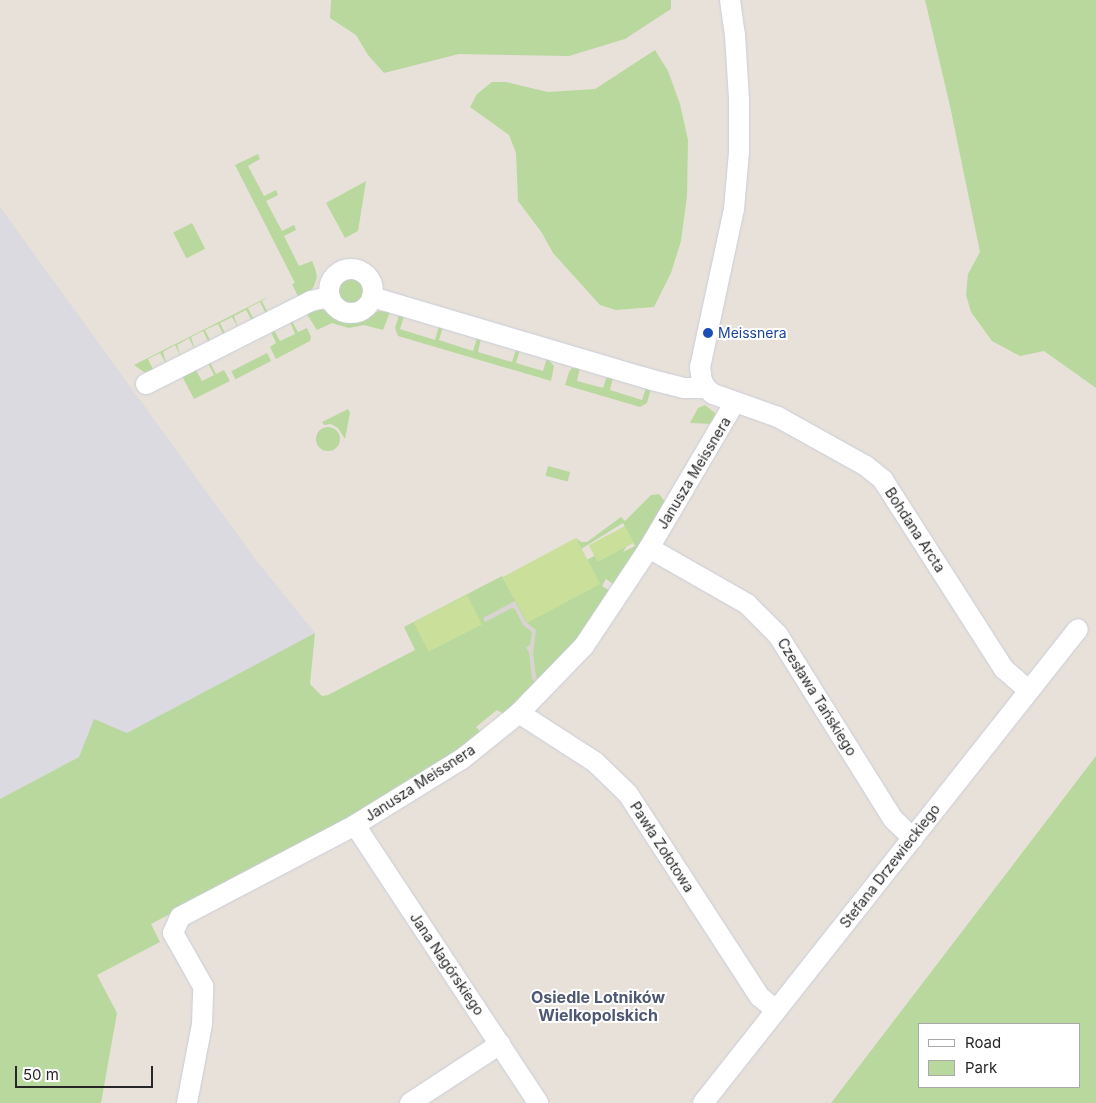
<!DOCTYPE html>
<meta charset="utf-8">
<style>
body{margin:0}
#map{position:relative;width:1096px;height:1103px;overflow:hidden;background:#e8e1da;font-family:Inter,sans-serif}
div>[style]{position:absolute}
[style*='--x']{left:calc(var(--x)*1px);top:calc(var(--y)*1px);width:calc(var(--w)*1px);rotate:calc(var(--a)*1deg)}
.industrial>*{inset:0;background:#dcdae1}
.green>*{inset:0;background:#b8d89d;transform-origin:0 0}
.round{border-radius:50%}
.pitch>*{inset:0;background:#c9df9a;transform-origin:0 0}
.plaza>*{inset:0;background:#d9d4d1}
.roads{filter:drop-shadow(0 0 1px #c9cdd8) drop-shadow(0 0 1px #c9cdd8)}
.street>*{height:20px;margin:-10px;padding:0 10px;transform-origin:10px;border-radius:10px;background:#fff}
.street>.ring{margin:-10px;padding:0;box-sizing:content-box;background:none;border:20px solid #fff;border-radius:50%}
.dots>*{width:14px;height:14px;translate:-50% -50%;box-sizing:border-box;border:2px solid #fff;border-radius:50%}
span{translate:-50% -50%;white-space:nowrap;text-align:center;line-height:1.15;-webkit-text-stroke:4px #fff;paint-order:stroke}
.transit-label{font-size:14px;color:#164399}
.left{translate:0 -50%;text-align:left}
.street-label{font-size:14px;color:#272727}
.quarter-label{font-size:16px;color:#4e5872;font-weight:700}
.legend{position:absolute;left:918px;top:1023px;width:162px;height:65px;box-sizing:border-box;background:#fff;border:1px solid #a9a9a9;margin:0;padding:6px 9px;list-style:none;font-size:15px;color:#272727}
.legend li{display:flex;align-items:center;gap:10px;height:25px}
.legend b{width:25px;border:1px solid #a9a9a9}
.scale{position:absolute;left:15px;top:1066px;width:138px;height:22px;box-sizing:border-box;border:2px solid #272727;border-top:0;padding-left:6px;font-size:15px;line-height:18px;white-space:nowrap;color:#272727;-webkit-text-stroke:4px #fff;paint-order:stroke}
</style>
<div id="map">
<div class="industrial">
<i style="clip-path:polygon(0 207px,256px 560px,315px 633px,127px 734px,94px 720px,79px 757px,0 799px)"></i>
</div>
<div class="green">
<i style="clip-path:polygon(331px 0,671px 0,671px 9px,625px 39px,569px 56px,459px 54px,384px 73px,368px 55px,356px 35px,330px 18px)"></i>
<i style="clip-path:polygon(925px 0,1096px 0,1096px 388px,1044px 351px,1020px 356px,992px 341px,971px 312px,966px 295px,968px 274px,980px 252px,950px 106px)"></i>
<i style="clip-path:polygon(655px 50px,668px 71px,680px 104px,688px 140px,687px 196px,681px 241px,671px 273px,654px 307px,616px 310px,600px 305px,553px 253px,542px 233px,518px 201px,516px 153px,509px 135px,470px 107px,477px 94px,492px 82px,506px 82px,548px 92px,595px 89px)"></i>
<i style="clip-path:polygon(258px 154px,260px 159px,248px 166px,264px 196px,276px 190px,278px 195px,266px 201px,282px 231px,294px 225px,296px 230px,284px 236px,299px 266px,312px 261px,315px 268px,317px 277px,314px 286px,310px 292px,299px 298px,292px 284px,295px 283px,235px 165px)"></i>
<i style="clip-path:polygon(366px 181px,358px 231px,345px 238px,326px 203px)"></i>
<i style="left:192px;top:223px;width:29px;height:21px;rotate:63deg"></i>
<i class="round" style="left:337px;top:277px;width:28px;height:28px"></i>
<i style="clip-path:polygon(268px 297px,262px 301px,268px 313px,266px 314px,260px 302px,248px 308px,254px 320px,252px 321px,246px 310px,234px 316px,238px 328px,232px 317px,220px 323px,226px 335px,224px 336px,218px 324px,205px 330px,211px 342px,209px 343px,203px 331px,191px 337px,195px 350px,189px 338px,177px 345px,181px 357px,175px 345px,163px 352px,167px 365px,160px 353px,148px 359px,154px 371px,144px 372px,134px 365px)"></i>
<i style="clip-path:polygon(320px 309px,349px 321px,362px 318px,379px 311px,390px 312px,383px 330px,364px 325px,349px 328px,332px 323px,317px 330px,306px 313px)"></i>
<i style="clip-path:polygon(399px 315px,404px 316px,400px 329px,435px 340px,439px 326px,443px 327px,439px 340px,473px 351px,477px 338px,481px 339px,478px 352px,512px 362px,516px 349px,520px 350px,516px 363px,543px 371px,547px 358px,554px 366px,551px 381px,398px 336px,395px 328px)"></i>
<i style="clip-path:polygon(292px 321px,298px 332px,307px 328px,311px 337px,310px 341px,276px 359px,270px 347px,276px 343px,271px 332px,274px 330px,280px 341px,295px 334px,290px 322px)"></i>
<i style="left:267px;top:353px;width:9px;height:40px;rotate:63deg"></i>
<i style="clip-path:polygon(210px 362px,216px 374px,224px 370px,230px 381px,194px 399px,182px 376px,196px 370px,202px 381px,214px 375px,208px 363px)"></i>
<i style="clip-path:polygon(572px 368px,580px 368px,577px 381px,603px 388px,607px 376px,613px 378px,610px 390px,642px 400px,646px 388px,651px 389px,647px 403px,640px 407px,565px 385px,569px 372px)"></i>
<i style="clip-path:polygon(705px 405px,715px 413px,714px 424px,690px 423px,698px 408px)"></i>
<i style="clip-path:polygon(348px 409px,350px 413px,345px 439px,338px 428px,331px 424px,324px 425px,322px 422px)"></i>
<i class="round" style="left:316px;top:427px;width:24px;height:24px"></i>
<i style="left:548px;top:466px;width:23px;height:10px;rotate:15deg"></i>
<i style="clip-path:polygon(659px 494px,666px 503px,616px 586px,606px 579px,602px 586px,612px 592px,578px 640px,506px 715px,497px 710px,476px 727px,483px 734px,336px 826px,151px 924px,160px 942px,97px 975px,117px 1013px,101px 1103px,0 1103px,0 799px,79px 757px,94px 719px,127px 733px,315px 633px,310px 684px,322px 696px,328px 695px,415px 650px,404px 627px,502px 576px,514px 598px,619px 543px,628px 544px,623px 552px,635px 546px,623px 523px,581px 549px,576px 538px,581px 542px,587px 542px,621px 517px,625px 521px,651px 495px)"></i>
<i style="clip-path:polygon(evenodd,1096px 756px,1096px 1103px,831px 1103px,1096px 756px,1080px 1024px,1080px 1087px,920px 1087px,920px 1024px,1080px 1024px)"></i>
</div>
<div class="pitch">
<i style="left:625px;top:526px;width:19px;height:41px;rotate:62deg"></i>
<i style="left:576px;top:538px;width:52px;height:83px;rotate:62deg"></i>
<i style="left:467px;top:595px;width:33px;height:60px;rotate:63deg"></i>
</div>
<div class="plaza">
<i style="clip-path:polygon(515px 601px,526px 622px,536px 630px,533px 653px,536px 677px,540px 681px,537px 684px,532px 679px,529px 653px,526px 647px,530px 645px,532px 632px,523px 625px,515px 609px,512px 608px,485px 622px,483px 618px)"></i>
</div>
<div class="roads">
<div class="street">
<i style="--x:730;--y:0;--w:35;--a:82"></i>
<i style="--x:735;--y:35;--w:63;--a:86.4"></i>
<i style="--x:739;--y:98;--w:54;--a:90"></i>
<i style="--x:739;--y:152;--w:57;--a:95"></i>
<i style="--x:734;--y:209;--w:162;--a:102.1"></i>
<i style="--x:700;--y:367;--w:14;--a:82"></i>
<i style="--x:702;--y:381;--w:8;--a:60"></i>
<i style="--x:706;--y:388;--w:9;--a:41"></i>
<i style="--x:713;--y:394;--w:69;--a:19.5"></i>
<i style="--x:778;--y:417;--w:101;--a:29.1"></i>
<i style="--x:866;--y:466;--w:22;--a:39"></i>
<i style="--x:883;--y:480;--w:224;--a:57.4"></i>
<i style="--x:1004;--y:669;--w:32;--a:41"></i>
<i class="ring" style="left:329px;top:269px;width:24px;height:24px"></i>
<i style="--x:372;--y:297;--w:292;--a:16.5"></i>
<i style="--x:652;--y:380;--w:33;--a:14"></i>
<i style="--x:684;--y:388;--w:22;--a:0"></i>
<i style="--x:146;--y:384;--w:185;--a:-26.7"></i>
<i style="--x:311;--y:301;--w:19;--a:-12"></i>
<i style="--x:649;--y:548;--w:113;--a:29.7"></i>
<i style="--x:747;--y:604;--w:44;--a:45"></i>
<i style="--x:778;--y:635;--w:217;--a:58"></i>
<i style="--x:893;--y:819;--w:28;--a:44"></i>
<i style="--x:519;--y:713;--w:90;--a:32.8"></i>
<i style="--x:595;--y:762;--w:46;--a:44.1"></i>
<i style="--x:628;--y:794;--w:242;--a:57"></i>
<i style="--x:760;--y:997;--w:21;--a:39"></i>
<i style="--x:355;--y:825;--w:333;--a:56.6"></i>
<i style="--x:187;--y:1103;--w:80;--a:-79.2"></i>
<i style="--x:202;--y:1024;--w:38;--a:-88"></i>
<i style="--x:203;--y:986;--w:61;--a:-119.5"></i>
<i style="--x:173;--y:933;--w:17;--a:-66"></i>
<i style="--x:180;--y:917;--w:198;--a:-27.7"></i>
<i style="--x:355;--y:825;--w:126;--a:-31.7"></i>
<i style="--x:462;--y:759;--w:73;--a:-38.9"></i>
<i style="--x:519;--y:713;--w:93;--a:-45.9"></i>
<i style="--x:584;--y:646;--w:118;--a:-56.4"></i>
<i style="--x:649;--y:548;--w:169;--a:-59.5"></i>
<i style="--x:410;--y:1103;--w:108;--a:-33.2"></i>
<i style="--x:703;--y:1103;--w:604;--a:-51.65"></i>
</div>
</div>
<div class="dots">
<i style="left:708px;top:333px;background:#1a4fb4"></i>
</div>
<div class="transit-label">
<span class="left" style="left:718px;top:333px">Meissnera</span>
</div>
<div class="street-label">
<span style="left:694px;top:473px;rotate:-59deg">Janusza Meissnera</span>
<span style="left:915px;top:530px;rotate:57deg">Bohdana Arcta</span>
<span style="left:817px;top:697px;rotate:58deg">Czesława Tańskiego</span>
<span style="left:420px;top:783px;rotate:-33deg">Janusza Meissnera</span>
<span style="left:662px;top:847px;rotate:57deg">Pawła Zołotowa</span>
<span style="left:890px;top:866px;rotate:-52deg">Stefana Drzewieckiego</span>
<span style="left:447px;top:964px;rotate:56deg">Jana Nagórskiego</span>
</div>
<div class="quarter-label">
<span style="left:598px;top:1006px">Osiedle Lotników<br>Wielkopolskich</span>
</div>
<ul class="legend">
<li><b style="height:6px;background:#fff"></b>Road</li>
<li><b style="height:14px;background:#b8d89d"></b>Park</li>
</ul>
<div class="scale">50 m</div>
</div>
